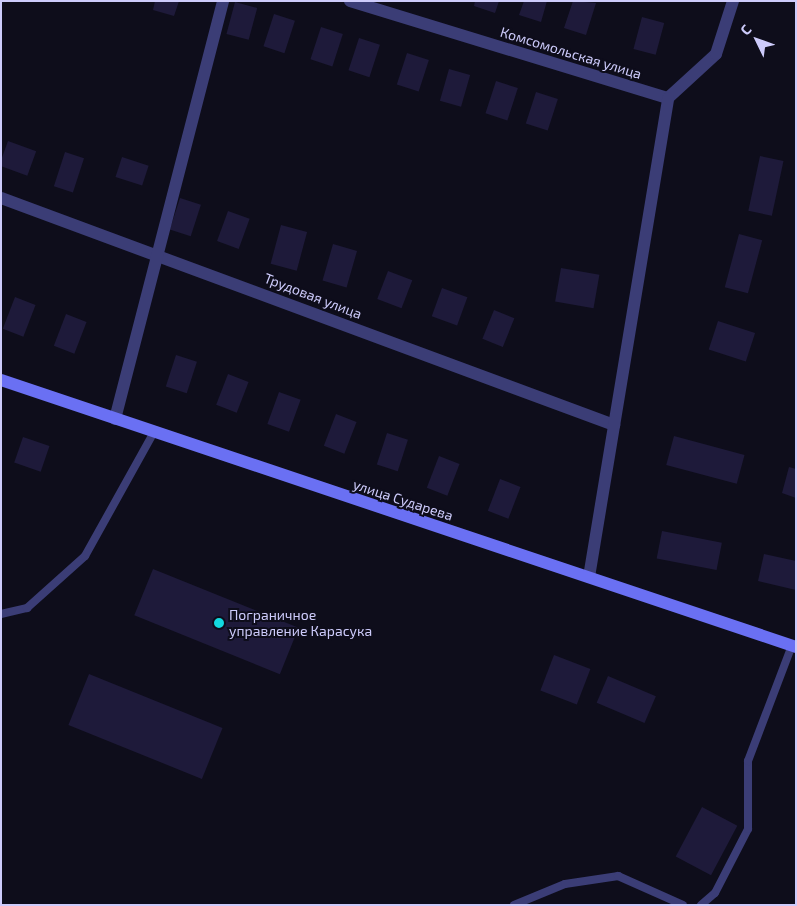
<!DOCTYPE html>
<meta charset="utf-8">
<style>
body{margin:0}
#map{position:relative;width:797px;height:906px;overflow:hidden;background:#0e0d1b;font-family:"Exo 2",sans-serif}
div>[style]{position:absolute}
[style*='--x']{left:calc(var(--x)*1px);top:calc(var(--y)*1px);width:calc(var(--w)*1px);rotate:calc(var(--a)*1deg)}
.building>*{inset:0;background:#1e1a3a;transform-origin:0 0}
.lane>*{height:8px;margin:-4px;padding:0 4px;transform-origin:4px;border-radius:4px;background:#3b3d76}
.street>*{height:12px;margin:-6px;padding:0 6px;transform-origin:6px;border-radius:6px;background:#3b3d76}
.secondary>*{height:12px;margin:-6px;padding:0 6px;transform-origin:6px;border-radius:6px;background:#6a70f3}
.dots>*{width:14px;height:14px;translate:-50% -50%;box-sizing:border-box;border:2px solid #0e0d1b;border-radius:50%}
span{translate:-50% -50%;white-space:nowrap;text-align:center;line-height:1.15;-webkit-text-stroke:4px #0e0d1b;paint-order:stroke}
.street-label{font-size:14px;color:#cdcbfb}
.poi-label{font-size:14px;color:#cdcbfb}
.left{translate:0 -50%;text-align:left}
.frame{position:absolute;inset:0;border:2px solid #cdcbfb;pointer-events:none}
.north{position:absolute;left:732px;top:15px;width:50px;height:50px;-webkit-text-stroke:4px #0e0d1b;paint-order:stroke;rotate:312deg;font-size:14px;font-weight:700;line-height:20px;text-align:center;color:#cdcbfb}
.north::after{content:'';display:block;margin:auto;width:18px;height:22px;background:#cdcbfb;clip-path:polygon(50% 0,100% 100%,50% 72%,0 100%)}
</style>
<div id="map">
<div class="building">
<i style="clip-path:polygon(155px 1px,179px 1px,174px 16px,153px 10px)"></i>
<i style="clip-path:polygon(475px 1px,499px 1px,495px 13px,474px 6px)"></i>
<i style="clip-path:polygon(524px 1px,547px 1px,541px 22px,519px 15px)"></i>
<i style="clip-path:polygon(573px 1px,596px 3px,586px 35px,564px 28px)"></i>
<i style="left:235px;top:2px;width:23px;height:33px;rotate:15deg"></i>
<i style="left:274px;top:14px;width:22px;height:34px;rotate:18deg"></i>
<i style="left:642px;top:17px;width:23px;height:33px;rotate:15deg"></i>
<i style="left:321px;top:27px;width:23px;height:34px;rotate:18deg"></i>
<i style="left:359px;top:38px;width:22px;height:34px;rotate:18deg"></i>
<i style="left:407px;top:53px;width:23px;height:33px;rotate:18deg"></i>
<i style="left:449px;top:69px;width:22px;height:33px;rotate:16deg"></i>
<i style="left:496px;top:81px;width:23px;height:34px;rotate:18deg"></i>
<i style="left:536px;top:92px;width:23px;height:33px;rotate:18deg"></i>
<i style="left:8px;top:141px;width:30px;height:26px;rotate:20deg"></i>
<i style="left:65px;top:152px;width:20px;height:36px;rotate:18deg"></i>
<i style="left:760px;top:156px;width:24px;height:56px;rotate:12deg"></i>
<i style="left:122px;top:157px;width:28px;height:21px;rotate:18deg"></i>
<i style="left:180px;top:198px;width:22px;height:33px;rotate:18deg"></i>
<i style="left:228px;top:211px;width:23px;height:32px;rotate:20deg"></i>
<i style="left:281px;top:225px;width:27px;height:40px;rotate:15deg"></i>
<i style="left:739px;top:234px;width:24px;height:55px;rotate:15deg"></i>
<i style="left:333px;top:244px;width:25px;height:38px;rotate:16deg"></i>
<i style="left:561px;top:268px;width:39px;height:34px;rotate:10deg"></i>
<i style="left:388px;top:271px;width:26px;height:30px;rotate:21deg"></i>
<i style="left:442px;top:288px;width:27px;height:30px;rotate:20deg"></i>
<i style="left:15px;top:297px;width:22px;height:34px;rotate:21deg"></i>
<i style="left:494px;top:310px;width:22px;height:31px;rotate:22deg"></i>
<i style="left:66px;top:314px;width:22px;height:34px;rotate:21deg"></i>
<i style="left:718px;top:321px;width:39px;height:30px;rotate:18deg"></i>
<i style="left:176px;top:355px;width:22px;height:33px;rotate:18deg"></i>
<i style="left:228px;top:374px;width:22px;height:33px;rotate:21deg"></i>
<i style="left:279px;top:392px;width:23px;height:34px;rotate:20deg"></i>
<i style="left:336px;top:414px;width:22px;height:34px;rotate:21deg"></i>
<i style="left:387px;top:433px;width:22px;height:33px;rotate:18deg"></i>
<i style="left:674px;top:436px;width:73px;height:30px;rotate:15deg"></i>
<i style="left:23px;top:437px;width:28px;height:27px;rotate:19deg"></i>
<i style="left:439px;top:456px;width:22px;height:34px;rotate:21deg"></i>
<i style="clip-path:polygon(789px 467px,796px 469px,796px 498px,782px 493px)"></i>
<i style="left:500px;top:479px;width:22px;height:34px;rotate:21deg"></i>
<i style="left:662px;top:531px;width:61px;height:28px;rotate:11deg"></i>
<i style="clip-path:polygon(764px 554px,796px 561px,796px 590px,758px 581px)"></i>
<i style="left:153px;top:569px;width:157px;height:50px;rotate:22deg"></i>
<i style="left:554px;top:655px;width:39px;height:38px;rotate:21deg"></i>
<i style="left:89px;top:674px;width:144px;height:55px;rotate:22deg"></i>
<i style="left:608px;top:676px;width:52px;height:29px;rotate:23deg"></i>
<i style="left:702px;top:807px;width:40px;height:56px;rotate:28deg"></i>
</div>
<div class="lane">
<i style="--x:1;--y:614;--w:27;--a:-13"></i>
<i style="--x:27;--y:608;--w:78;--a:-41.9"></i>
<i style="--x:85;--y:556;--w:142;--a:-60.9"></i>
<i style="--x:514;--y:905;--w:55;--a:-22.4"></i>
<i style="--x:565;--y:884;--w:54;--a:-8.6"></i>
<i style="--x:618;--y:876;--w:71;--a:24"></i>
<i style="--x:701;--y:905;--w:18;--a:-41"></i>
<i style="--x:715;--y:893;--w:72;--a:-62.7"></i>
<i style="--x:748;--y:829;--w:68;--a:-90"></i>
<i style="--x:748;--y:761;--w:124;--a:-69.2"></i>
</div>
<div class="street">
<i style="--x:350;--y:1;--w:332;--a:17"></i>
<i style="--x:668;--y:98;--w:65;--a:-42.5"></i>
<i style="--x:716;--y:54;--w:56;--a:-72.2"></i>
<i style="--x:1;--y:198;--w:654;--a:20.32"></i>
<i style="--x:115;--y:419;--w:432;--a:-75.5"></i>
<i style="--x:589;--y:577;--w:485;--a:-80.6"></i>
</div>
<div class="secondary">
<i style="--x:1;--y:380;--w:839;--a:18.56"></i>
</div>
<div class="dots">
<i style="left:219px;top:623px;background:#13d9df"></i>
</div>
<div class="street-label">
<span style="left:571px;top:53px;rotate:17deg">Комсомольская улица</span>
<span style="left:313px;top:296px;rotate:21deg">Трудовая улица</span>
<span style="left:403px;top:500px;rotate:18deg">улица Сударева</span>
</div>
<div class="poi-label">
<span class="left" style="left:229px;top:623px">Пограничное<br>управление Карасука</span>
</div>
<div class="frame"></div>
<div class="north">С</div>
</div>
